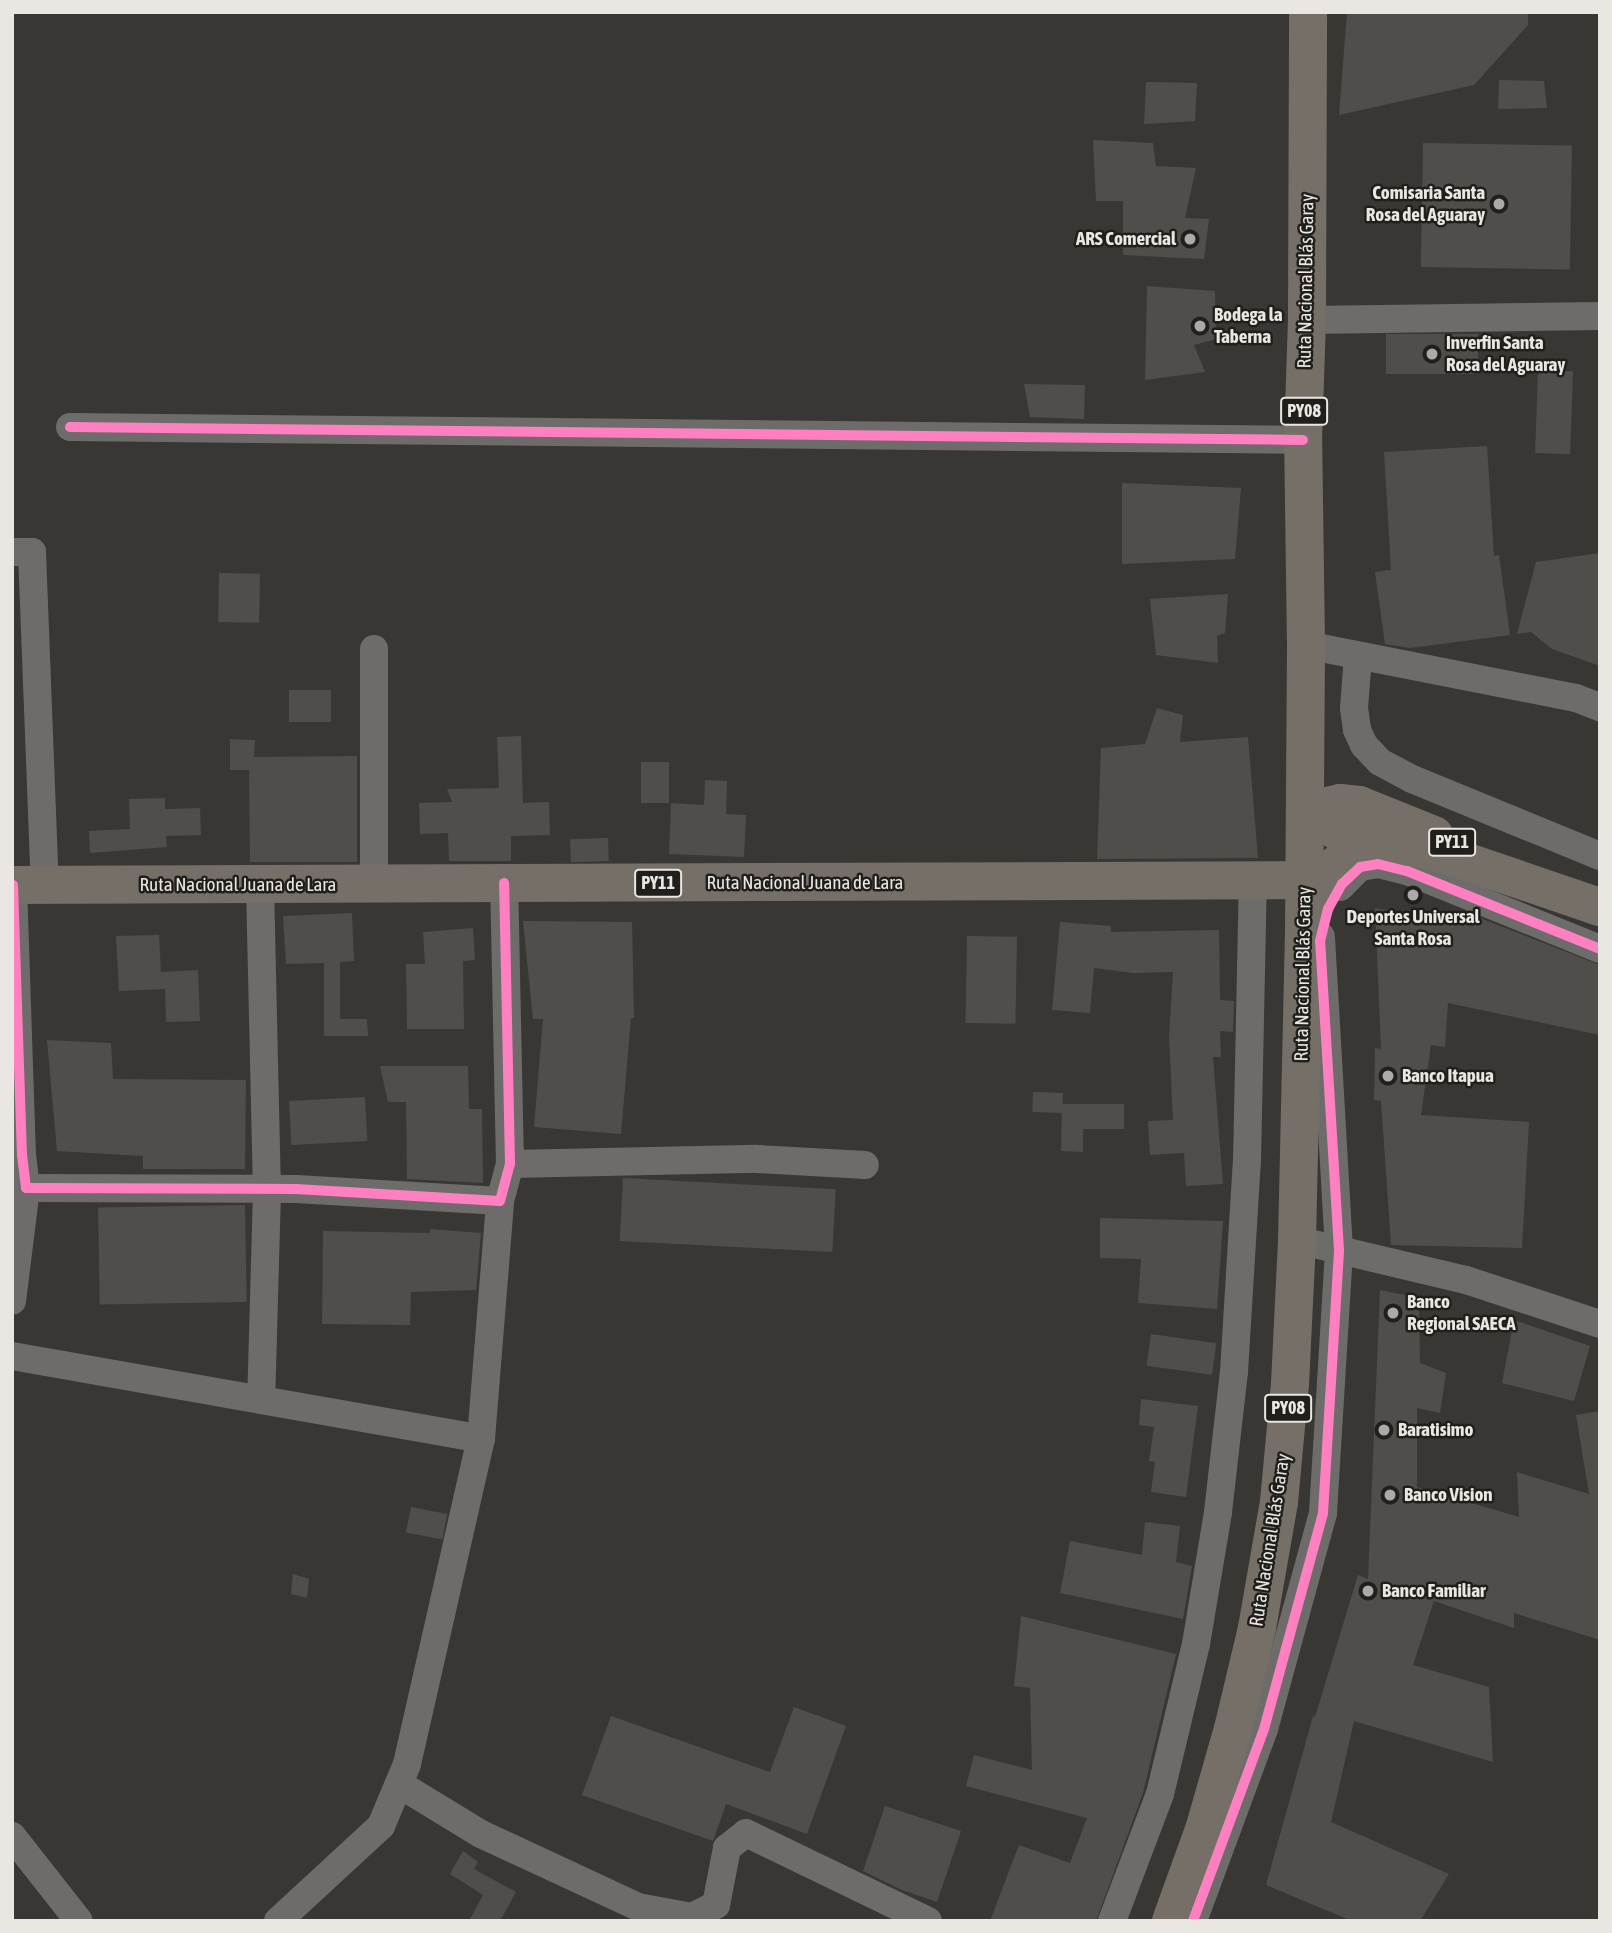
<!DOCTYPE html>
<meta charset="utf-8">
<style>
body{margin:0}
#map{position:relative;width:1612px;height:1933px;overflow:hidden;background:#393734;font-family:"Asap Condensed",sans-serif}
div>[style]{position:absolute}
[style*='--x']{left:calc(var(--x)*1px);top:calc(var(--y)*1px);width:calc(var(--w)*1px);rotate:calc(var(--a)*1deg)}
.building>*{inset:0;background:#504e4b;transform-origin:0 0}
.minor>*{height:28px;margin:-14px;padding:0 14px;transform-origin:14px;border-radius:14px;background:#6e6c6a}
.highway>*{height:38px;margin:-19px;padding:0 19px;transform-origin:19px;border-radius:19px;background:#766f68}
.cycleway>*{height:10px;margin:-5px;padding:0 5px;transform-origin:5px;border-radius:5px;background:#ff80c0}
.dots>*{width:19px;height:19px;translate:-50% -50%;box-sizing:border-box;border:4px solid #211f1c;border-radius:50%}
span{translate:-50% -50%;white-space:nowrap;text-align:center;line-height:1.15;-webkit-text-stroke:5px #211f1c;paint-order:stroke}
.shield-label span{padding:2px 5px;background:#211f1c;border:2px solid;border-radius:5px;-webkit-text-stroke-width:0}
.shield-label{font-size:18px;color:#eae7e3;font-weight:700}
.poi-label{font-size:19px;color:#eae7e3;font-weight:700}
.right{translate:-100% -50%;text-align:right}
.left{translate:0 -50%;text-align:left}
.street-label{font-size:19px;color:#eae7e3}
.frame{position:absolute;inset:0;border:14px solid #eae7e3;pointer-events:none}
</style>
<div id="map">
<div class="building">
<i style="clip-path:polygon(1347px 12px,1528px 12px,1528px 25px,1474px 85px,1339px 115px)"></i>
<i style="clip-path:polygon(1499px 80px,1544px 81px,1547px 108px,1498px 109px)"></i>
<i style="clip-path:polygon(1146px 82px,1197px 83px,1195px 121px,1144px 124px)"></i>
<i style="clip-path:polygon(1093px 140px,1153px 143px,1156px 166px,1196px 168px,1185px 218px,1209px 219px,1204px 259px,1123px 255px,1123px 201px,1096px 201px)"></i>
<i style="left:1423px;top:143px;width:149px;height:124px;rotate:1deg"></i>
<i style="clip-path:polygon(1147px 286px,1215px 291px,1216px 339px,1194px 345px,1205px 372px,1145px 380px)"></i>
<i style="left:1478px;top:334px;width:40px;height:92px;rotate:90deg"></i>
<i style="left:1538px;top:370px;width:35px;height:83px;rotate:2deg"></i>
<i style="clip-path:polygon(1024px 384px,1085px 385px,1084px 419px,1030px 417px)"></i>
<i style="clip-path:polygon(1487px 446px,1494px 556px,1499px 555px,1510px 635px,1410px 648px,1385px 644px,1375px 572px,1391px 570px,1384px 452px)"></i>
<i style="clip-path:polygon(1122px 483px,1241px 488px,1235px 559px,1122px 564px)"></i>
<i style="clip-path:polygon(1600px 553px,1600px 666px,1552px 649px,1531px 632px,1517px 634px,1536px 562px)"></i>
<i style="left:219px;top:573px;width:41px;height:49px;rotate:1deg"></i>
<i style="clip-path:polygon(1228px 594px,1225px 633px,1217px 636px,1218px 663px,1156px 655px,1150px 599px)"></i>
<i style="left:289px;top:690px;width:42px;height:32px"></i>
<i style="clip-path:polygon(1157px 708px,1183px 715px,1180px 742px,1248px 737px,1258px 858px,1097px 859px,1101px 748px,1145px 744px)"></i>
<i style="clip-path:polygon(521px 736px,523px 803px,549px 802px,550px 835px,511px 836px,511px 861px,449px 861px,448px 833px,420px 834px,419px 803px,452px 802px,447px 789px,499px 788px,497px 737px)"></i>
<i style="clip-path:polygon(230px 739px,255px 740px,254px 757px,357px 756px,357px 862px,250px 862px,249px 770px,230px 770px)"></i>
<i style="left:641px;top:762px;width:28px;height:41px"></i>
<i style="clip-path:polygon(705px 780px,727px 781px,726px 814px,746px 815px,744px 857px,669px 854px,671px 803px,704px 805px)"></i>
<i style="clip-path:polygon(165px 798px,165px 809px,200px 808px,201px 835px,166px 836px,167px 847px,90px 853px,89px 831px,130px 829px,129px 799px)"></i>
<i style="left:608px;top:838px;width:23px;height:38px;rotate:88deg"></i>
<i style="clip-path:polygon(1375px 908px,1464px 926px,1462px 911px,1600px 965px,1600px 1035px,1448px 1003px,1445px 1047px,1431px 1045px,1421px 1115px,1529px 1122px,1522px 1248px,1391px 1245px,1381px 1101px,1374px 1100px,1375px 1048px,1381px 1049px)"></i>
<i style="clip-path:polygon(352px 913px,354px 961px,340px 962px,340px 1019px,367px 1019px,368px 1036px,324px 1036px,324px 963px,286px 964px,283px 916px)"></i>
<i style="clip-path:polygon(523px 921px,632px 922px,634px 1018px,631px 1018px,621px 1134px,534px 1127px,543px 1019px,533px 1019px)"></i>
<i style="clip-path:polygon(1060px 922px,1111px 926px,1111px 932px,1219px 930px,1220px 1000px,1234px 1001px,1233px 1032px,1220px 1031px,1221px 1057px,1213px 1057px,1223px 1184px,1186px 1186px,1184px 1153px,1150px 1155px,1148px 1121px,1173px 1120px,1169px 1037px,1173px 972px,1133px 973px,1094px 968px,1090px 1013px,1052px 1010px)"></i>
<i style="clip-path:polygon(473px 928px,475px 960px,463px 961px,464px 1029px,407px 1029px,406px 964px,425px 964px,423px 932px)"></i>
<i style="clip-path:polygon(159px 935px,161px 972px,198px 970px,200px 1021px,166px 1022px,165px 989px,119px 991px,116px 936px)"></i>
<i style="left:967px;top:936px;width:50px;height:87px;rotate:1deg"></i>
<i style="clip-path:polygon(47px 1040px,111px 1043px,113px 1079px,246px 1080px,245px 1169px,143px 1169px,143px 1156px,57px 1151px)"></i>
<i style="clip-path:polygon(380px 1066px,468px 1066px,469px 1109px,482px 1109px,483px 1183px,407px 1179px,406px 1102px,388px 1102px)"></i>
<i style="left:1033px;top:1092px;width:30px;height:20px;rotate:2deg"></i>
<i style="left:365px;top:1097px;width:44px;height:76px;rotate:87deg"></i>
<i style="clip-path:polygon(1062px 1104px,1124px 1104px,1124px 1129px,1083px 1129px,1083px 1152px,1061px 1151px)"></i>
<i style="left:623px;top:1178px;width:213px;height:63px;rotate:3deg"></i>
<i style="left:245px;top:1205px;width:97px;height:147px;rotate:89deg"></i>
<i style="clip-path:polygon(1100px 1218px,1223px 1221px,1217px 1309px,1138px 1303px,1141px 1259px,1100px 1258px)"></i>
<i style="clip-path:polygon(430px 1229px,481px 1233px,476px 1290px,411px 1292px,410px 1325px,322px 1324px,323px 1231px,430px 1233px)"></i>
<i style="clip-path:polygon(1380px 1290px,1419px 1298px,1420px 1363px,1446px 1373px,1440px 1413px,1417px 1408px,1417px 1487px,1519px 1517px,1517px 1472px,1589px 1494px,1576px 1415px,1600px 1411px,1600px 1640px,1514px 1613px,1514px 1628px,1434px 1601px,1413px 1665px,1489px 1687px,1493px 1762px,1354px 1721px,1331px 1822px,1449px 1874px,1420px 1921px,1352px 1921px,1266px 1885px,1313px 1716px,1315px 1717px,1358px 1575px,1368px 1579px)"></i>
<i style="clip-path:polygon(1514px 1320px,1590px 1346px,1574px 1401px,1502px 1383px)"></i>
<i style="left:1151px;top:1334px;width:66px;height:32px;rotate:8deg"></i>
<i style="clip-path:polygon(1141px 1399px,1198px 1406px,1186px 1497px,1151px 1492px,1155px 1462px,1149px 1461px,1154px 1427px,1139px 1425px)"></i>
<i style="left:411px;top:1507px;width:37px;height:26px;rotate:11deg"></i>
<i style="clip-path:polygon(1145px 1522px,1180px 1526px,1176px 1562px,1192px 1566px,1183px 1619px,1060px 1593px,1070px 1541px,1142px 1555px)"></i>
<i style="clip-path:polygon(293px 1574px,309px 1579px,307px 1598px,291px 1594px)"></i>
<i style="clip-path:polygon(1021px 1616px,1176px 1654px,1143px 1793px,1096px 1921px,990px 1921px,1019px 1845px,1070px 1863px,1087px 1818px,966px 1786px,974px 1755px,1032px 1770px,1030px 1688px,1014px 1686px)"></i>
<i style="clip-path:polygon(794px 1707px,846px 1726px,807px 1834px,726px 1804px,713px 1841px,582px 1795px,611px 1716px,770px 1772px)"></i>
<i style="clip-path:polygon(885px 1806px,961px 1831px,937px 1902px,902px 1890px,863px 1871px)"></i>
<i style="clip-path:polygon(463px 1851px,478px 1862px,474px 1869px,516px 1892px,500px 1921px,469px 1921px,483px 1895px,450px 1874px)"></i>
</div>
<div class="minor">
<i style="--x:1307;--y:320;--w:293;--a:-0.8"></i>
<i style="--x:70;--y:427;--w:1233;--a:0.6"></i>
<i style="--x:12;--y:552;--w:20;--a:0"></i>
<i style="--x:32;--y:552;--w:333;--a:87.8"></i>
<i style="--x:1306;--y:645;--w:275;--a:11.1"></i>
<i style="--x:1576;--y:698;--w:26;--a:21"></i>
<i style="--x:374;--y:649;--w:235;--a:90"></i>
<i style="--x:1358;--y:656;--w:52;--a:94.4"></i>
<i style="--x:1354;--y:708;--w:22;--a:82"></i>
<i style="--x:1357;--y:730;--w:17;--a:65"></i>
<i style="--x:1364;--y:745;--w:23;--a:47"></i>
<i style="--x:1380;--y:762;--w:36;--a:28"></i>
<i style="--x:1412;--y:779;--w:203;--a:22.3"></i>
<i style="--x:13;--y:885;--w:270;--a:88.1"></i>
<i style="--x:22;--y:1155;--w:33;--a:83"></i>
<i style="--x:26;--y:1188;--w:270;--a:0.2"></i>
<i style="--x:296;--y:1189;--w:204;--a:3.4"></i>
<i style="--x:500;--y:1201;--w:38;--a:-75"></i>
<i style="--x:510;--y:1164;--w:281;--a:-91.2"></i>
<i style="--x:260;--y:885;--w:306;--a:88.7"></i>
<i style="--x:267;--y:1191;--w:209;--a:91.6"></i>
<i style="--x:1340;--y:887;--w:28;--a:-45"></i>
<i style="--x:1360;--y:867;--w:18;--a:-9"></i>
<i style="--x:1378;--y:864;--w:30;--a:14"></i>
<i style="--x:1407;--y:871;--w:208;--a:22"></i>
<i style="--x:510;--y:1164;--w:247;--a:-1.2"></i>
<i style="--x:757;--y:1159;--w:108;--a:3.2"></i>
<i style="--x:1297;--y:1240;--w:174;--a:13.3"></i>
<i style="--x:1466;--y:1280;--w:141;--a:18.2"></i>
<i style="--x:12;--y:1301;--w:114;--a:-82.9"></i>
<i style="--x:12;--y:1356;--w:476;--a:10"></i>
<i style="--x:399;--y:1784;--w:96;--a:31.4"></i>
<i style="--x:481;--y:1834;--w:173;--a:24.9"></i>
<i style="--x:638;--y:1907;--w:55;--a:10.5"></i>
<i style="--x:692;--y:1917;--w:27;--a:-27"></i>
<i style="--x:716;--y:1905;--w:58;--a:-79.1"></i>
<i style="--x:727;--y:1848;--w:24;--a:-38"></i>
<i style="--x:746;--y:1833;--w:202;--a:25.8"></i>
<i style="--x:12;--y:1836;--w:108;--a:51.8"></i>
<i style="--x:278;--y:1921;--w:140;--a:-42.7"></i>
<i style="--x:381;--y:1826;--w:67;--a:-67.2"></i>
<i style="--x:407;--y:1764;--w:333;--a:-77.2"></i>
<i style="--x:481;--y:1439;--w:239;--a:-85.4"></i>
<i style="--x:1112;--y:1921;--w:136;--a:-69.3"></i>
<i style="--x:1160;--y:1794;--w:154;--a:-76.5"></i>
<i style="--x:1196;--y:1644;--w:134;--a:-80.5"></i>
<i style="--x:1218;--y:1512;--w:141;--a:-83.5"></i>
<i style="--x:1234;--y:1372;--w:211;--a:-86.5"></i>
<i style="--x:1247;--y:1161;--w:279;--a:-88.8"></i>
<i style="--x:1193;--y:1921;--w:205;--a:-69.7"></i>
<i style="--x:1264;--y:1729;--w:224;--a:-74.7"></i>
<i style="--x:1323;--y:1513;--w:263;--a:-86.5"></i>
<i style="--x:1339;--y:1250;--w:314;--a:-93.3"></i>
</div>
<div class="highway">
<i style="--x:1305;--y:811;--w:36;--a:32"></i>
<i style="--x:1336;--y:830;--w:21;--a:19"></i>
<i style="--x:1356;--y:837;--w:86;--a:10.7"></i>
<i style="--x:1441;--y:853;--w:168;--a:18.8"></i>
<i style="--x:1305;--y:811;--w:36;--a:-13"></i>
<i style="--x:1340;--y:803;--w:19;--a:6"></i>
<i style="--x:1359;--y:805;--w:81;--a:21.8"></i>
<i style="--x:12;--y:885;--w:1292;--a:-0.22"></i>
<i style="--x:1310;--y:918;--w:37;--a:-70"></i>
<i style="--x:1323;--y:883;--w:18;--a:-56"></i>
<i style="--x:1333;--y:868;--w:19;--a:-43"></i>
<i style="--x:1347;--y:855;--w:33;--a:-27"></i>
<i style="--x:1171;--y:1921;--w:97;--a:-70.1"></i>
<i style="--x:1204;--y:1830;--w:105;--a:-74"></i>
<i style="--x:1233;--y:1729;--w:104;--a:-76.6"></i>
<i style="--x:1257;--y:1628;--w:128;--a:-80.1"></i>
<i style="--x:1279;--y:1502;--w:119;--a:-84.7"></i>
<i style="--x:1290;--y:1384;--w:144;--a:-87.2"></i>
<i style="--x:1297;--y:1240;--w:304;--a:-88.7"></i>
<i style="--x:1304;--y:936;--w:291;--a:-89.6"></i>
<i style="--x:1306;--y:645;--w:205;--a:-90.8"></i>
<i style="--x:1303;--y:440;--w:120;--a:-88.1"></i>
<i style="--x:1307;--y:320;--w:308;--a:-89.8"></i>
</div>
<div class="cycleway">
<i style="--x:70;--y:427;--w:1233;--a:0.6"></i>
<i style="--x:13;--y:885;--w:270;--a:88.1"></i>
<i style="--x:22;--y:1155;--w:33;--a:83"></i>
<i style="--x:26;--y:1188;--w:270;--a:0.2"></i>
<i style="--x:296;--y:1189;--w:204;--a:3.4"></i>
<i style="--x:500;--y:1201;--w:38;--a:-75"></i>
<i style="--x:510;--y:1164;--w:281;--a:-91.2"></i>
<i style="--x:1193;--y:1921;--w:205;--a:-69.7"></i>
<i style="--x:1264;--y:1729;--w:224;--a:-74.7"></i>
<i style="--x:1323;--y:1513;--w:263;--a:-86.5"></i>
<i style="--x:1339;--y:1250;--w:310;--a:-93.5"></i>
<i style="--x:1320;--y:941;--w:33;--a:-76"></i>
<i style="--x:1328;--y:909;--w:29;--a:-61"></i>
<i style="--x:1342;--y:884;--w:25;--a:-43"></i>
<i style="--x:1360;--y:867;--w:18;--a:-9"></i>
<i style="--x:1378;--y:864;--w:30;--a:14"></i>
<i style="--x:1407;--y:871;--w:208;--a:22"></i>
</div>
<div class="dots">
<i style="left:1499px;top:204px;background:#aca9a6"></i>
<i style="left:1190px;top:239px;background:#aca9a6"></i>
<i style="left:1200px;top:326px;background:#aca9a6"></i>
<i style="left:1432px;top:354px;background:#aca9a6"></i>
<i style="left:1413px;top:895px;background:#aca9a6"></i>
<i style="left:1388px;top:1076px;background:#aca9a6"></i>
<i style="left:1393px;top:1313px;background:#aca9a6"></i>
<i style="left:1384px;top:1430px;background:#aca9a6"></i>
<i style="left:1390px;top:1495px;background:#aca9a6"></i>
<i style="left:1368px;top:1591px;background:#aca9a6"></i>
</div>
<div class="shield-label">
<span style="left:1304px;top:411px">PY08</span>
<span style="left:1452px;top:842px">PY11</span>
<span style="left:658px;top:883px">PY11</span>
<span style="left:1288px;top:1408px">PY08</span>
</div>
<div class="poi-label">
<span class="right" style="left:1485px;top:204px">Comisaria Santa<br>Rosa del Aguaray</span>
<span class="right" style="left:1176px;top:239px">ARS Comercial</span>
<span class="left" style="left:1214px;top:326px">Bodega la<br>Taberna</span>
<span class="left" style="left:1446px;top:354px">Inverfin Santa<br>Rosa del Aguaray</span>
<span style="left:1413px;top:928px">Deportes Universal<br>Santa Rosa</span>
<span class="left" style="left:1402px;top:1076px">Banco Itapua</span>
<span class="left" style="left:1407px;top:1313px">Banco<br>Regional SAECA</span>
<span class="left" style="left:1398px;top:1430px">Baratisimo</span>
<span class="left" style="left:1404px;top:1495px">Banco Vision</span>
<span class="left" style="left:1382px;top:1591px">Banco Familiar</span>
</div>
<div class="street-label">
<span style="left:1306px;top:281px;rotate:-89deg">Ruta Nacional Blás Garay</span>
<span style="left:805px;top:883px">Ruta Nacional Juana de Lara</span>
<span style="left:238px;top:885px">Ruta Nacional Juana de Lara</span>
<span style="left:1303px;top:974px;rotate:-89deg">Ruta Nacional Blás Garay</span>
<span style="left:1270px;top:1540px;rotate:-81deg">Ruta Nacional Blás Garay</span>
</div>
<div class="frame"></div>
</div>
